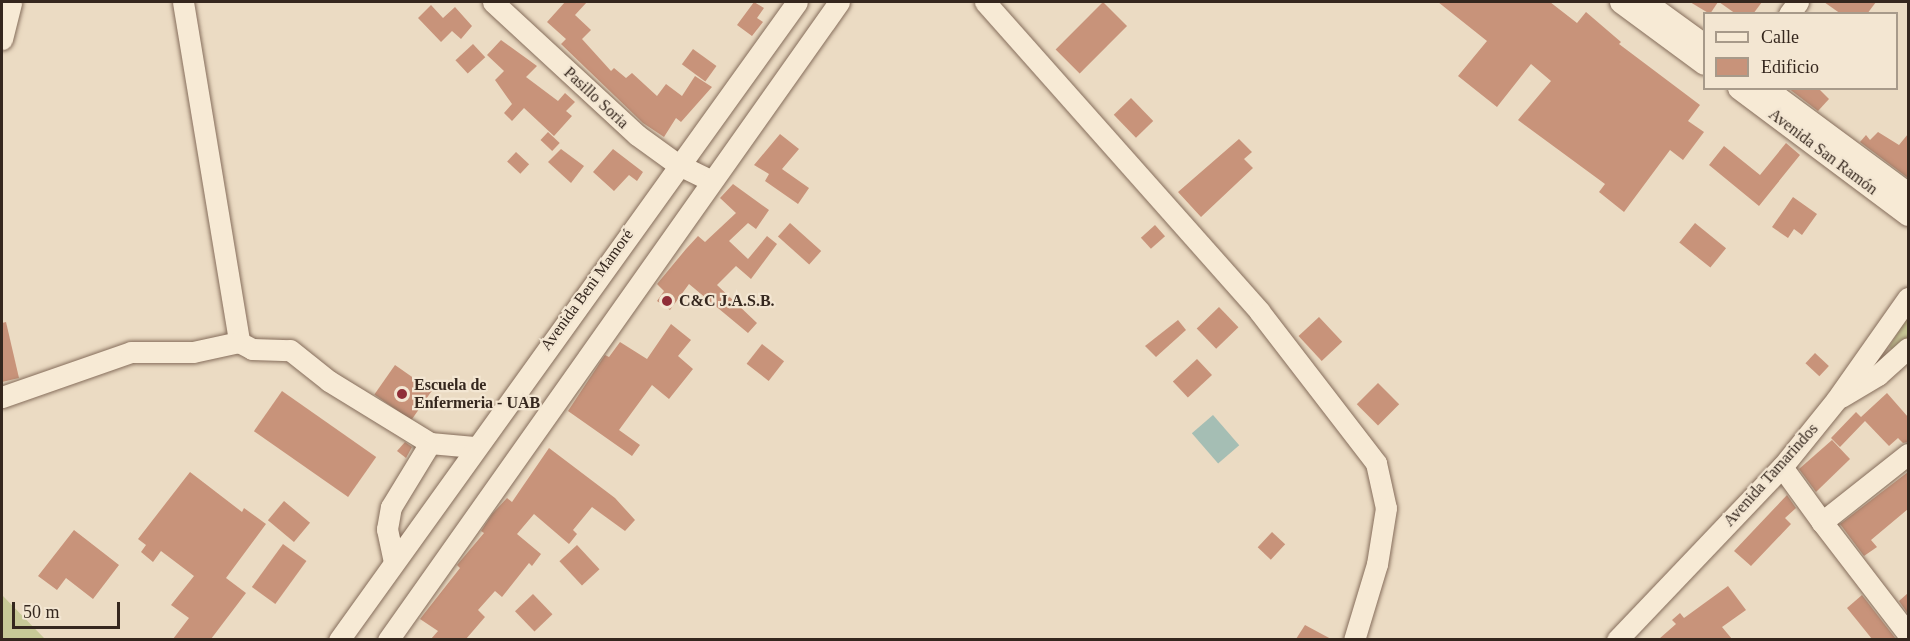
<!DOCTYPE html>
<meta charset="utf-8">
<style>
body{margin:0}
#map{position:relative;width:1910px;height:641px;overflow:hidden;background:#ebdbc3;font-family:"Times New Roman",serif}
div>[style]{position:absolute}
[style*='--x']{left:calc(var(--x)*1px);top:calc(var(--y)*1px);width:calc(var(--w)*1px);rotate:calc(var(--a)*1deg)}
.green>*{inset:0;background:#c8c997}
.water>*{inset:0;background:#a5beb4;transform-origin:0 0}
.building>*{inset:0;background:#c8937a;transform-origin:0 0}
.roads{filter:drop-shadow(0 0 2px #856d5b) drop-shadow(0 0 2px #856d5b)}
.minor>*{height:21px;margin:-10.5px;padding:0 10.5px;transform-origin:10.5px;border-radius:10.5px;background:#f7ead5}
.dots>*{width:16px;height:16px;translate:-50% -50%;box-sizing:border-box;border:3px solid #f3e6d2;border-radius:50%}
span{translate:-50% -50%;white-space:nowrap;text-align:center;line-height:1.15;-webkit-text-stroke:4.5px #f3e6d2;paint-order:stroke}
.street-label{font-size:16px;color:#35271e}
.poi-label{font-size:16px;color:#35271e;font-weight:700}
.left{translate:0 -50%;text-align:left}
.frame{position:absolute;inset:0;border:3px solid #35271e;pointer-events:none}
.legend{position:absolute;left:1703px;top:12px;width:195px;height:78px;box-sizing:border-box;background:#f3e6d2;border:2px solid #a79a8a;margin:0;padding:8px 10px;list-style:none;font-size:18px;color:#35271e}
.legend li{display:flex;align-items:center;gap:12px;height:30px}
.legend b{width:30px;border:2px solid #a79a8a}
.scale{position:absolute;left:12px;top:602px;width:108px;height:27px;box-sizing:border-box;border:3px solid #35271e;border-top:0;padding-left:8px;font-size:18px;line-height:21px;white-space:nowrap;color:#35271e;-webkit-text-stroke:4px #f3e6d2;paint-order:stroke}
</style>
<div id="map">
<div class="green">
<i style="clip-path:polygon(1908px 316px,1908px 341px,1895px 352px,1889px 347px)"></i>
<i style="clip-path:polygon(2px 595px,45px 639px,2px 639px)"></i>
</div>
<div class="water">
<i style="left:1213px;top:415px;width:40px;height:28px;rotate:49deg"></i>
</div>
<div class="building">
<i style="clip-path:polygon(565px 2px,587px 2px,575px 15px,591px 30px,582px 39px,611px 71px,614px 68px,626px 78px,632px 73px,657px 96px,666px 84px,682px 96px,695px 76px,712px 87px,681px 122px,676px 118px,664px 137px,643px 123px,561px 44px,566px 39px,547px 22px)"></i>
<i style="clip-path:polygon(754px 2px,764px 8px,757px 18px,763px 22px,752px 36px,737px 25px)"></i>
<i style="left:1103px;top:2px;width:34px;height:67px;rotate:45deg"></i>
<i style="clip-path:polygon(1438px 2px,1550px 2px,1577px 23px,1586px 12px,1621px 42px,1619px 44px,1700px 105px,1688px 121px,1704px 132px,1683px 160px,1670px 150px,1624px 212px,1599px 192px,1605px 184px,1518px 120px,1551px 81px,1531px 64px,1497px 107px,1458px 76px,1487px 41px)"></i>
<i style="clip-path:polygon(1690px 2px,1718px 2px,1710px 14px)"></i>
<i style="clip-path:polygon(1719px 2px,1762px 2px,1753px 14px,1736px 14px)"></i>
<i style="clip-path:polygon(1824px 2px,1876px 2px,1867px 14px,1841px 14px)"></i>
<i style="clip-path:polygon(431px 5px,443px 18px,455px 7px,472px 26px,461px 39px,452px 31px,441px 42px,418px 18px)"></i>
<i style="clip-path:polygon(501px 40px,537px 66px,526px 77px,558px 101px,565px 93px,575px 102px,566px 111px,572px 116px,554px 136px,524px 108px,512px 121px,504px 113px,512px 104px,495px 80px,504px 71px,487px 55px)"></i>
<i style="left:473px;top:44px;width:18px;height:24px;rotate:47deg"></i>
<i style="left:693px;top:49px;width:29px;height:19px;rotate:36deg"></i>
<i style="clip-path:polygon(1788px 88px,1818px 88px,1829px 99px,1818px 111px)"></i>
<i style="left:1131px;top:98px;width:32px;height:24px;rotate:46deg"></i>
<i style="left:548px;top:132px;width:16px;height:11px;rotate:43deg"></i>
<i style="clip-path:polygon(1878px 132px,1899px 145px,1908px 134px,1908px 178px,1860px 142px,1866px 135px,1870px 140px)"></i>
<i style="clip-path:polygon(780px 134px,799px 149px,782px 169px,809px 188px,798px 204px,765px 181px,769px 174px,754px 165px)"></i>
<i style="clip-path:polygon(1239px 139px,1252px 152px,1244px 159px,1253px 168px,1201px 217px,1178px 192px)"></i>
<i style="clip-path:polygon(1786px 143px,1800px 155px,1759px 206px,1709px 165px,1724px 146px,1760px 175px)"></i>
<i style="clip-path:polygon(561px 149px,584px 166px,571px 183px,548px 162px)"></i>
<i style="clip-path:polygon(613px 149px,643px 172px,637px 181px,629px 175px,614px 191px,593px 172px)"></i>
<i style="left:516px;top:152px;width:18px;height:13px;rotate:43deg"></i>
<i style="clip-path:polygon(733px 184px,769px 210px,756px 229px,748px 223px,729px 241px,748px 259px,767px 236px,777px 244px,751px 279px,736px 266px,717px 285px,757px 323px,748px 333px,689px 284px,670px 310px,657px 301px,664px 291px,657px 284px,686px 249px,698px 236px,705px 242px,736px 213px,720px 198px)"></i>
<i style="clip-path:polygon(1793px 197px,1817px 214px,1802px 235px,1794px 229px,1788px 238px,1772px 227px)"></i>
<i style="left:790px;top:223px;width:42px;height:18px;rotate:42deg"></i>
<i style="left:1695px;top:223px;width:40px;height:25px;rotate:39deg"></i>
<i style="left:1155px;top:225px;width:15px;height:19px;rotate:48deg"></i>
<i style="left:1219px;top:307px;width:28px;height:31px;rotate:46deg"></i>
<i style="left:1319px;top:317px;width:34px;height:28px;rotate:47deg"></i>
<i style="clip-path:polygon(1178px 320px,1186px 330px,1156px 357px,1145px 346px)"></i>
<i style="clip-path:polygon(6px 322px,19px 378px,2px 382px,2px 323px)"></i>
<i style="clip-path:polygon(671px 324px,691px 340px,678px 356px,693px 369px,669px 399px,652px 385px,619px 430px,640px 445px,632px 456px,568px 411px,605px 355px,609px 357px,620px 342px,647px 359px)"></i>
<i style="left:762px;top:344px;width:28px;height:25px;rotate:38deg"></i>
<i style="left:1815px;top:353px;width:19px;height:14px;rotate:43deg"></i>
<i style="left:1197px;top:359px;width:22px;height:33px;rotate:47deg"></i>
<i style="left:395px;top:365px;width:45px;height:36px;rotate:35deg"></i>
<i style="left:1378px;top:383px;width:30px;height:30px;rotate:45deg"></i>
<i style="left:282px;top:391px;width:115px;height:49px;rotate:35deg"></i>
<i style="clip-path:polygon(1887px 393px,1908px 417px,1908px 442px,1903px 443px,1898px 438px,1889px 446px,1865px 421px,1840px 447px,1831px 438px,1856px 412px,1861px 417px)"></i>
<i style="clip-path:polygon(1832px 440px,1850px 459px,1816px 492px,1799px 469px)"></i>
<i style="clip-path:polygon(405px 442px,412px 447px,406px 458px,397px 451px)"></i>
<i style="clip-path:polygon(549px 448px,615px 498px,635px 520px,625px 531px,592px 507px,573px 530px,577px 534px,569px 544px,534px 514px,517px 534px,541px 554px,532px 566px,529px 563px,502px 597px,495px 591px,478px 610px,485px 617px,466px 639px,431px 639px,438px 631px,420px 619px,460px 568px,457px 565px,484px 533px,481px 531px,492px 514px,507px 498px,512px 502px)"></i>
<i style="clip-path:polygon(190px 472px,242px 512px,244px 508px,266px 524px,226px 578px,246px 593px,211px 639px,173px 639px,189px 618px,171px 605px,194px 576px,161px 551px,153px 562px,141px 552px,146px 545px,138px 539px)"></i>
<i style="clip-path:polygon(1908px 472px,1908px 509px,1871px 540px,1877px 547px,1864px 556px,1840px 524px)"></i>
<i style="clip-path:polygon(1787px 495px,1796px 508px,1785px 518px,1791px 524px,1751px 566px,1734px 551px)"></i>
<i style="left:284px;top:501px;width:34px;height:25px;rotate:40deg"></i>
<i style="clip-path:polygon(74px 530px,119px 565px,93px 599px,66px 578px,57px 590px,38px 576px)"></i>
<i style="left:1272px;top:532px;width:18px;height:21px;rotate:43deg"></i>
<i style="left:283px;top:544px;width:29px;height:53px;rotate:36deg"></i>
<i style="left:577px;top:545px;width:33px;height:24px;rotate:47deg"></i>
<i style="clip-path:polygon(1728px 586px,1746px 610px,1722px 627px,1732px 639px,1659px 639px,1676px 624px,1672px 620px,1680px 613px,1684px 618px)"></i>
<i style="clip-path:polygon(1908px 593px,1908px 614px,1899px 601px)"></i>
<i style="left:533px;top:594px;width:28px;height:25px;rotate:46deg"></i>
<i style="clip-path:polygon(1862px 595px,1896px 639px,1872px 639px,1847px 608px)"></i>
<i style="clip-path:polygon(1305px 625px,1331px 639px,1296px 639px)"></i>
</div>
<div class="roads">
<div class="minor">
<i style="--x:183;--y:2;--w:345;--a:80.6"></i>
<i style="--x:493;--y:2;--w:196;--a:42.7"></i>
<i style="--x:637;--y:135;--w:49;--a:35.9"></i>
<i style="--x:677;--y:164;--w:37;--a:26"></i>
<i style="--x:985;--y:2;--w:413;--a:48.4"></i>
<i style="--x:1259;--y:311;--w:192;--a:52.4"></i>
<i style="--x:1376;--y:463;--w:46;--a:77.5"></i>
<i style="--x:1386;--y:508;--w:57;--a:99.1"></i>
<i style="--x:1377;--y:564;--w:79;--a:106.8"></i>
<i style="--x:1620;--y:2;--w:104;--a:36.4"></i>
<i style="--x:1646;--y:2;--w:72;--a:35.9"></i>
<i style="--x:1789;--y:14;--w:15;--a:-53"></i>
<i style="--x:2;--y:39;--w:38;--a:-76"></i>
<i style="--x:1738;--y:88;--w:212;--a:36.8"></i>
<i style="--x:1766;--y:88;--w:177;--a:36.5"></i>
<i style="--x:2;--y:397;--w:137;--a:-19.2"></i>
<i style="--x:131;--y:352;--w:62;--a:0"></i>
<i style="--x:193;--y:352;--w:47;--a:-12.3"></i>
<i style="--x:239;--y:342;--w:15;--a:28"></i>
<i style="--x:252;--y:349;--w:38;--a:2"></i>
<i style="--x:290;--y:350;--w:50;--a:38.5"></i>
<i style="--x:329;--y:381;--w:119;--a:31.5"></i>
<i style="--x:430;--y:443;--w:44;--a:5.2"></i>
<i style="--x:1841;--y:397;--w:43;--a:-30.7"></i>
<i style="--x:1878;--y:375;--w:40;--a:-42"></i>
<i style="--x:1908;--y:454;--w:110;--a:141.7"></i>
<i style="--x:1822;--y:522;--w:141;--a:52.5"></i>
<i style="--x:1782;--y:467;--w:68;--a:54"></i>
<i style="--x:394;--y:562;--w:34;--a:-102"></i>
<i style="--x:387;--y:529;--w:22;--a:-80"></i>
<i style="--x:391;--y:507;--w:75;--a:-58.6"></i>
<i style="--x:339;--y:640;--w:785;--a:-54.33"></i>
<i style="--x:388;--y:640;--w:781;--a:-54.74"></i>
<i style="--x:1617;--y:640;--w:239;--a:-46.4"></i>
<i style="--x:1782;--y:467;--w:86;--a:-51.1"></i>
<i style="--x:1836;--y:400;--w:125;--a:-54.8"></i>
</div>
</div>
<div class="dots">
<i style="left:667px;top:301px;background:#902e38"></i>
<i style="left:402px;top:394px;background:#902e38"></i>
</div>
<div class="street-label">
<span style="left:596px;top:98px;rotate:43deg">Pasillo Soria</span>
<span style="left:1823px;top:152px;rotate:37deg">Avenida San Ramón</span>
<span style="left:587px;top:290px;rotate:-54deg">Avenida Beni Mamoré</span>
<span style="left:1771px;top:475px;rotate:-48deg">Avenida Tamarindos</span>
</div>
<div class="poi-label">
<span class="left" style="left:679px;top:301px">C&amp;C J.A.S.B.</span>
<span class="left" style="left:414px;top:394px">Escuela de<br>Enfermeria - UAB</span>
</div>
<div class="frame"></div>
<ul class="legend">
<li><b style="height:8px;background:#f7ead5"></b>Calle</li>
<li><b style="height:16px;background:#c8937a"></b>Edificio</li>
</ul>
<div class="scale">50 m</div>
</div>
